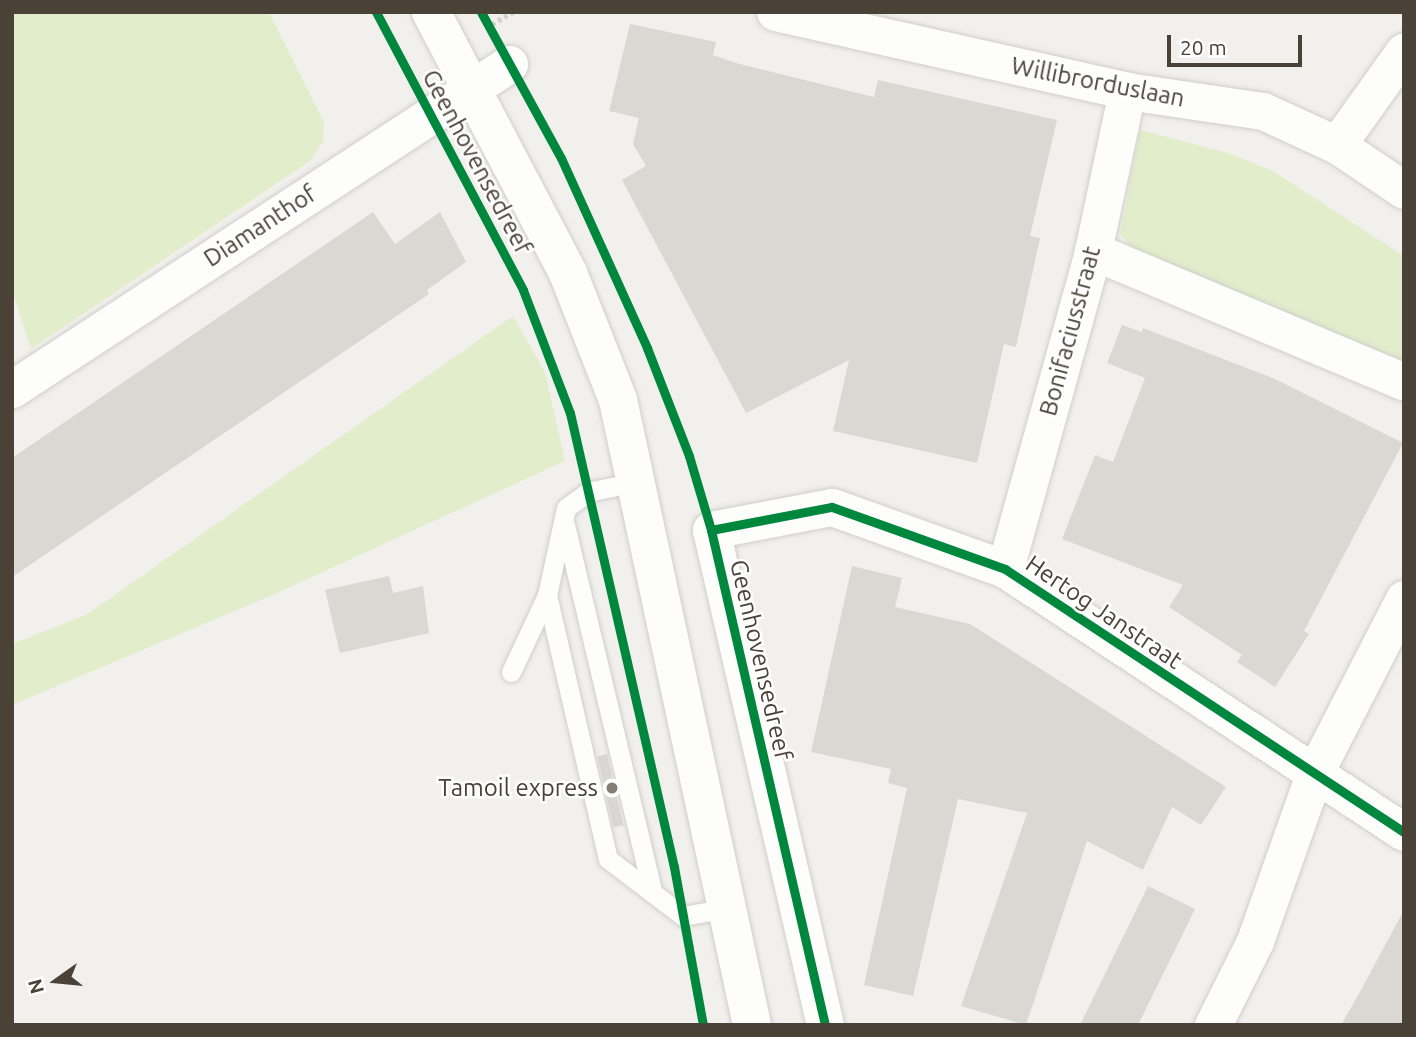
<!DOCTYPE html>
<style>
body{margin:0}
#map{position:relative;width:1416px;height:1037px;overflow:hidden;background:#f2f0ed;font-family:Ubuntu,sans-serif}
div>[style]{position:absolute}
[style*='--x']{left:calc(var(--x)*1px);top:calc(var(--y)*1px);width:calc(var(--w)*1px);rotate:calc(var(--a)*1deg)}
.green>*{inset:0;background:#e2edcc}
.building>*{inset:0;background:#dbd7d3;transform-origin:0 0}
.path>*{height:4.5px;margin-top:-2.25px;transform-origin:0;background:repeating-linear-gradient(90deg,#d2d0cb 0 3.5px,transparent 0 7px)}
.roads{filter:drop-shadow(0 0 2px #d0ceca) drop-shadow(0 0 2px #d0ceca)}
.service>*{height:19px;margin:-9.5px;padding:0 9.5px;transform-origin:9.5px;border-radius:9.5px;background:#fdfdfc}
.minor>*{height:37px;margin:-18.5px;padding:0 18.5px;transform-origin:18.5px;border-radius:18.5px;background:#fdfdfc}
.tertiary>*{height:38px;margin:-19px;padding:0 19px;transform-origin:19px;border-radius:19px;background:#fdfdfc}
.cycleway>*{height:9px;margin:-4.5px;padding:0 4.5px;transform-origin:4.5px;border-radius:4.5px;background:#00873e}
.dots>*{width:19px;height:19px;translate:-50% -50%;box-sizing:border-box;border:4px solid #fff;border-radius:50%}
span{translate:-50% -50%;white-space:nowrap;text-align:center;line-height:1.15;-webkit-text-stroke:5px #fff;paint-order:stroke}
.street-label{font-size:24px;color:#4a4137}
.poi-label{font-size:24px;color:#4a4137}
.right{translate:-100% -50%;text-align:right}
.frame{position:absolute;inset:0;border:14px solid #4a4137;pointer-events:none}
.north{position:absolute;left:21px;top:946px;width:70px;height:70px;-webkit-text-stroke:5px #fff;paint-order:stroke;rotate:255deg;font-size:19px;font-weight:700;line-height:28px;text-align:center;color:#4a4137}
.north::after{content:'';display:block;margin:auto;width:24px;height:32px;background:#4a4137;clip-path:polygon(50% 0,100% 100%,50% 72%,0 100%)}
.scale{position:absolute;left:1167px;top:35px;width:135px;height:32px;box-sizing:border-box;border:4px solid #4a4137;border-top:0;padding-left:9px;font-size:21px;line-height:24px;white-space:nowrap;color:#4a4137;-webkit-text-stroke:5px #fff;paint-order:stroke}
</style>
<div id="map">
<div class="green">
<i style="clip-path:polygon(12px 12px,269px 12px,324px 122px,323px 141px,310px 161px,31px 349px,12px 290px)"></i>
<i style="clip-path:polygon(1140px 130px,1228px 153px,1273px 171px,1404px 256px,1404px 362px,1140px 257px,1120px 234px)"></i>
<i style="clip-path:polygon(513px 316px,545px 372px,565px 461px,268px 597px,12px 705px,12px 644px,86px 615px)"></i>
</div>
<div class="building">
<i style="clip-path:polygon(630px 24px,716px 42px,713px 55px,736px 63px,874px 97px,878px 80px,1057px 120px,1030px 236px,1040px 238px,1016px 347px,1004px 344px,977px 463px,833px 431px,849px 360px,746px 413px,622px 180px,646px 166px,633px 144px,639px 118px,609px 111px)"></i>
<i style="clip-path:polygon(373px 212px,395px 244px,440px 212px,466px 262px,427px 290px,429px 294px,12px 577px,12px 458px)"></i>
<i style="clip-path:polygon(1122px 325px,1142px 332px,1143px 328px,1275px 379px,1403px 443px,1304px 631px,1309px 634px,1275px 687px,1237px 662px,1242px 655px,1169px 607px,1183px 585px,1062px 539px,1095px 455px,1113px 462px,1145px 378px,1107px 363px)"></i>
<i style="clip-path:polygon(852px 566px,902px 578px,895px 607px,970px 624px,1226px 787px,1201px 825px,1172px 807px,1143px 870px,1087px 841px,1026px 1025px,961px 1006px,1027px 813px,958px 799px,913px 996px,864px 985px,907px 788px,888px 783px,891px 769px,811px 752px)"></i>
<i style="clip-path:polygon(389px 576px,393px 593px,423px 586px,429px 633px,340px 653px,325px 590px)"></i>
<i style="left:607px;top:754px;width:73px;height:10px;rotate:77deg"></i>
<i style="clip-path:polygon(1148px 886px,1195px 909px,1175px 950px,1138px 1025px,1080px 1025px)"></i>
<i style="clip-path:polygon(1404px 910px,1404px 1025px,1341px 1025px,1361px 990px)"></i>
</div>
<div class="path">
<i style="--x:492;--y:24;--w:24;--a:-30"></i>
</div>
<div class="roads">
<div class="service">
<i style="--x:635;--y:482;--w:48;--a:168"></i>
<i style="--x:588;--y:492;--w:27;--a:144"></i>
<i style="--x:566;--y:508;--w:89;--a:102.3"></i>
<i style="--x:547;--y:595;--w:271;--a:77"></i>
<i style="--x:608;--y:859;--w:94;--a:37.2"></i>
<i style="--x:683;--y:916;--w:46;--a:-10.1"></i>
<i style="--x:565;--y:525;--w:378;--a:76.6"></i>
<i style="--x:511;--y:672;--w:85;--a:-64.9"></i>
</div>
<div class="minor">
<i style="--x:775;--y:12;--w:361;--a:12.6"></i>
<i style="--x:1127;--y:91;--w:137;--a:8.4"></i>
<i style="--x:1263;--y:111;--w:81;--a:24.7"></i>
<i style="--x:1337;--y:145;--w:81;--a:33.9"></i>
<i style="--x:1337;--y:145;--w:115;--a:-54.5"></i>
<i style="--x:1093;--y:251;--w:337;--a:22.8"></i>
<i style="--x:12;--y:389;--w:594;--a:-33.18"></i>
<i style="--x:1005;--y:569;--w:330;--a:-74.5"></i>
<i style="--x:1093;--y:251;--w:164;--a:-78"></i>
<i style="--x:825;--y:1025;--w:508;--a:-102.97"></i>
<i style="--x:711;--y:530;--w:123;--a:-10.8"></i>
<i style="--x:832;--y:507;--w:184;--a:19.7"></i>
<i style="--x:1005;--y:569;--w:478;--a:33.4"></i>
<i style="--x:1213;--y:1025;--w:94;--a:-63.4"></i>
<i style="--x:1255;--y:941;--w:177;--a:-70.5"></i>
<i style="--x:1314;--y:774;--w:197;--a:-62.8"></i>
</div>
<div class="tertiary">
<i style="--x:431;--y:12;--w:295;--a:62.3"></i>
<i style="--x:568;--y:273;--w:136;--a:68.5"></i>
<i style="--x:618;--y:400;--w:639;--a:77.9"></i>
</div>
</div>
<div class="cycleway">
<i style="--x:376;--y:12;--w:314;--a:62.1"></i>
<i style="--x:523;--y:290;--w:132;--a:69.1"></i>
<i style="--x:570;--y:413;--w:466;--a:77.1"></i>
<i style="--x:674;--y:867;--w:161;--a:79.6"></i>
<i style="--x:481;--y:12;--w:166;--a:61.3"></i>
<i style="--x:561;--y:158;--w:209;--a:65.6"></i>
<i style="--x:647;--y:348;--w:116;--a:68.7"></i>
<i style="--x:689;--y:456;--w:77;--a:73.4"></i>
<i style="--x:711;--y:530;--w:508;--a:77.03"></i>
<i style="--x:711;--y:530;--w:123;--a:-10.8"></i>
<i style="--x:832;--y:507;--w:184;--a:19.7"></i>
<i style="--x:1005;--y:569;--w:478;--a:33.4"></i>
</div>
<div class="dots">
<i style="left:612px;top:788px;background:#857e77"></i>
</div>
<div class="street-label">
<span style="left:1098px;top:82px;rotate:11deg">Willibrorduslaan</span>
<span style="left:477px;top:162px;rotate:62deg">Geenhovensedreef</span>
<span style="left:260px;top:226px;rotate:-33deg">Diamanthof</span>
<span style="left:1070px;top:331px;rotate:-75deg">Bonifaciusstraat</span>
<span style="left:1104px;top:612px;rotate:34deg">Hertog Janstraat</span>
<span style="left:761px;top:660px;rotate:77deg">Geenhovensedreef</span>
</div>
<div class="poi-label">
<span class="right" style="left:598px;top:788px">Tamoil express</span>
</div>
<div class="frame"></div>
<div class="north">N</div>
<div class="scale">20 m</div>
</div>
